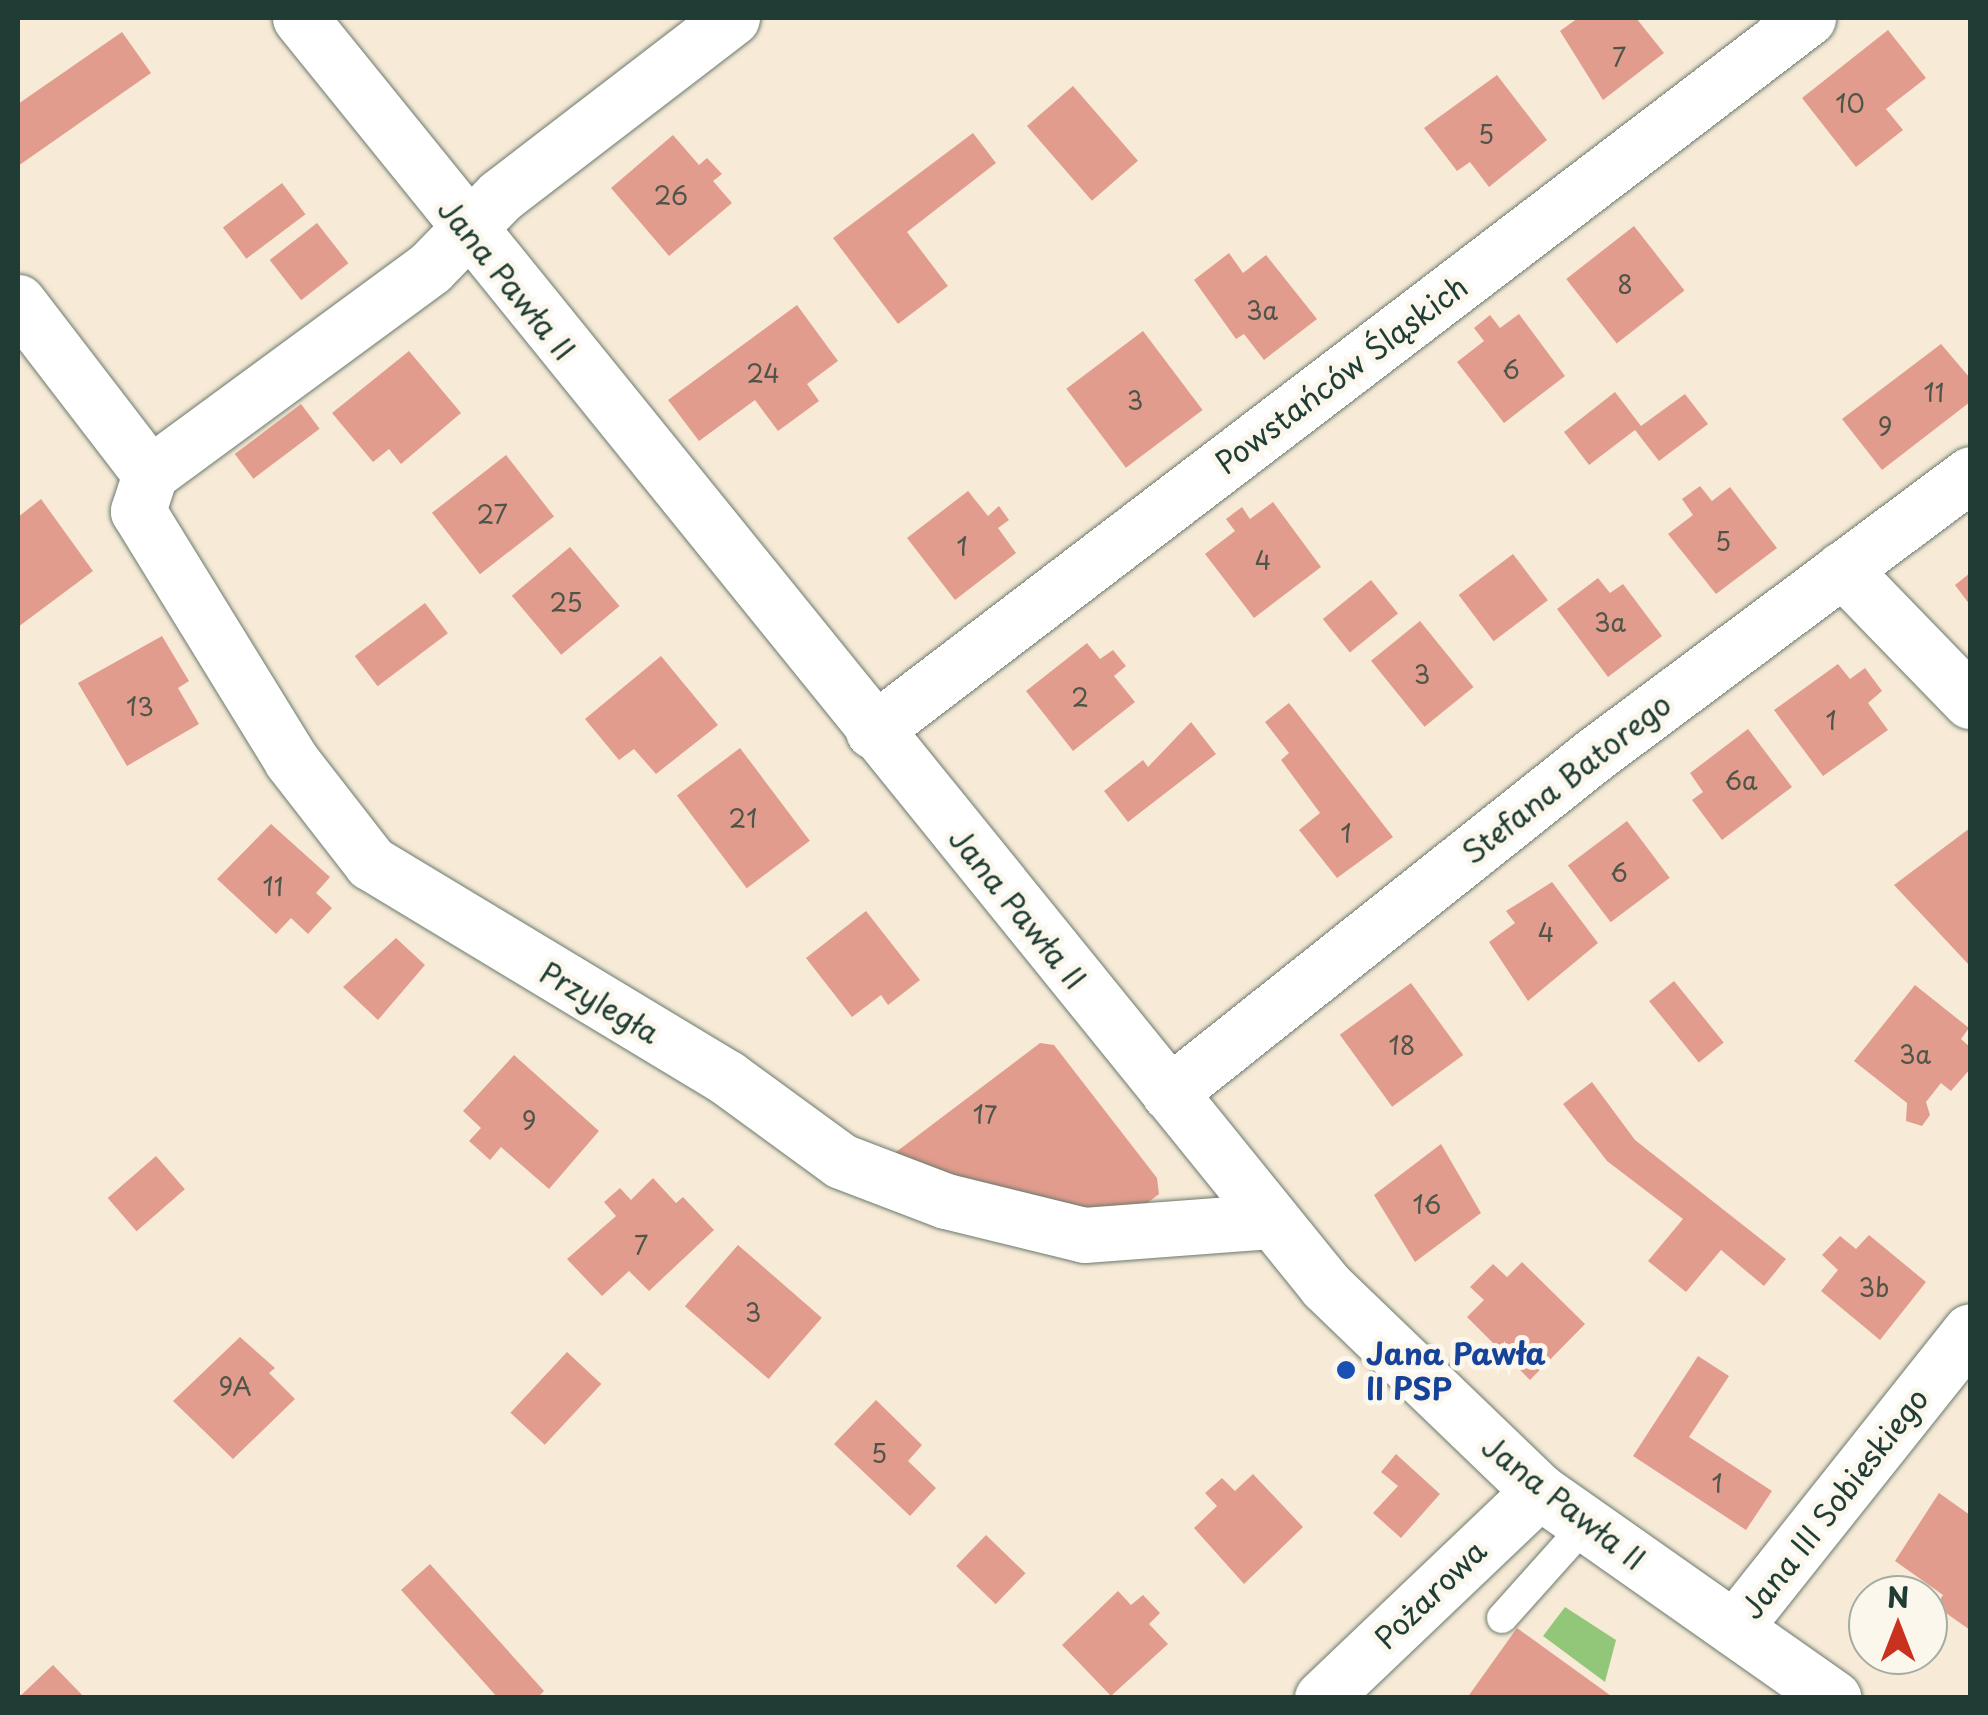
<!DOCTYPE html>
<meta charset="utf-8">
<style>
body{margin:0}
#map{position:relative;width:1988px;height:1715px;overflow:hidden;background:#f7ebd7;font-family:"Playpen Sans",sans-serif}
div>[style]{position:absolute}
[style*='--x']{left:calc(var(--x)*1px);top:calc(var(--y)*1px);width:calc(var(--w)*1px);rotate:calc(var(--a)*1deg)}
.green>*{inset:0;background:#92c779}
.building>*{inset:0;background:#e29c8e;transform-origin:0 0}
.roads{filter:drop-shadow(0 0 2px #6b7a6d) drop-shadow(0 0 2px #6b7a6d)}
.service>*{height:30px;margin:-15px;padding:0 15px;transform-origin:15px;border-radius:15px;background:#fff}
.minor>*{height:55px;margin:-27.5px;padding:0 27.5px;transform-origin:27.5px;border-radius:27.5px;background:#fff}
.dots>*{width:28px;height:28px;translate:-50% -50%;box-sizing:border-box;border:5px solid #fbf7ec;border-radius:50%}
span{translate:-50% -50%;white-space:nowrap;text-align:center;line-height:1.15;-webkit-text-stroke:10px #fbf7ec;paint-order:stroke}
.number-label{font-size:25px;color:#50554a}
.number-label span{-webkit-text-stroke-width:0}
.street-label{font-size:30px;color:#1f3d34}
.transit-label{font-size:30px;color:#164399;font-weight:700}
.left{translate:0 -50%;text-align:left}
.frame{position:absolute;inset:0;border:20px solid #1f3d34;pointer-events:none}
.north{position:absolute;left:1848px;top:1575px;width:100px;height:100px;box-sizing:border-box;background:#fbf7ec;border:2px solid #a3ada2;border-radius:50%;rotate:0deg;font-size:28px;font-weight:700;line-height:40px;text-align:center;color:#1f3d34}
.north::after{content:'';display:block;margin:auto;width:35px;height:45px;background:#c8321e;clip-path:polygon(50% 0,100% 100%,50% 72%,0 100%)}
</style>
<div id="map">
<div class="green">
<i style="clip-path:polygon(1565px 1607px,1616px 1640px,1605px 1682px,1543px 1636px)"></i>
</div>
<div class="building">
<i style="clip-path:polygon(1578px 18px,1636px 18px,1664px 53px,1603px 100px,1560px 31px)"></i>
<i style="clip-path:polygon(1888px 30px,1926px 78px,1886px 109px,1903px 130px,1856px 167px,1802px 98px)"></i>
<i style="clip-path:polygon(122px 32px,151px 73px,18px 166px,18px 104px)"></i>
<i style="clip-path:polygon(1497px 75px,1547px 140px,1489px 187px,1470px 162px,1457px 171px,1424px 128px)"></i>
<i style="left:1073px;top:86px;width:99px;height:61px;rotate:49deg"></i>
<i style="clip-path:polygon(973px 133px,996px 163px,907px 232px,948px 286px,898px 324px,833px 238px)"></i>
<i style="clip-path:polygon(673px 135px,699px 165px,707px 158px,722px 174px,713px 181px,732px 203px,669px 256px,611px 188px)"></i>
<i style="left:282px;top:183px;width:39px;height:74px;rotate:53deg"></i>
<i style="left:317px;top:223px;width:51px;height:60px;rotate:52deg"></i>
<i style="left:1634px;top:226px;width:82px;height:86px;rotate:52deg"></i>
<i style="clip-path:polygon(1229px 253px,1243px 273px,1266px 255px,1317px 319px,1264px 360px,1244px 334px,1236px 339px,1194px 280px)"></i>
<i style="clip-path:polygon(797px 305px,838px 361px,807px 384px,819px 401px,778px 431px,755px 400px,699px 441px,668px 400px)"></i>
<i style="clip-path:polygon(1519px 314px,1565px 376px,1504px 423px,1457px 362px,1484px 341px,1474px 328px,1490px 315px,1500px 328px)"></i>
<i style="left:1143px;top:331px;width:99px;height:96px;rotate:53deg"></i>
<i style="clip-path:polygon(1941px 344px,1970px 378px,1970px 402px,1882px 470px,1842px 419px)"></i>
<i style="clip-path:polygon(409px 351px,461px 413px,401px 464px,389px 449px,373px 462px,332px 413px)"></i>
<i style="clip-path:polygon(1615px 392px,1641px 426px,1685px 394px,1708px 424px,1659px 461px,1635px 430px,1589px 465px,1564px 432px)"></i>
<i style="left:301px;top:404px;width:31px;height:83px;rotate:53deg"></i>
<i style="left:506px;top:455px;width:78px;height:94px;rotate:52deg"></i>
<i style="clip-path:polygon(1700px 486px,1712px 501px,1730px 487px,1777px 548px,1716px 594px,1668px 534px,1693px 515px,1682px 499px)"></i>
<i style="clip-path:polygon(968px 491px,988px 516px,999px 506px,1009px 520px,998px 528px,1016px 553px,955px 600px,907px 538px)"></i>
<i style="clip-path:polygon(41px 499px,93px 571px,18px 627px,18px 517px)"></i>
<i style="clip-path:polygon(1273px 502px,1321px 567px,1254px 618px,1205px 554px,1235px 531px,1226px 519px,1242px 507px,1250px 519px)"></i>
<i style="left:570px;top:547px;width:77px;height:76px;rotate:50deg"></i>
<i style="left:1513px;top:554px;width:58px;height:68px;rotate:53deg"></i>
<i style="clip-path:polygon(1970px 573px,1970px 605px,1955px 585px)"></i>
<i style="clip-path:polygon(1598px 578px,1610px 593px,1623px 584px,1662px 636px,1608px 677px,1557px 609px)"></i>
<i style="left:1371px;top:580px;width:43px;height:62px;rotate:51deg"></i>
<i style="left:425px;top:603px;width:38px;height:88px;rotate:53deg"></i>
<i style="left:1420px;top:621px;width:85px;height:63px;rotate:51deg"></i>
<i style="clip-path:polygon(162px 636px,189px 681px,178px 688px,199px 724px,127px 766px,78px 683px)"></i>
<i style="clip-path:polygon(1087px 643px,1100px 659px,1113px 650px,1126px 666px,1114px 676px,1135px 702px,1073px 751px,1026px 691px)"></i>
<i style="clip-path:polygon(661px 656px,718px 725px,656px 774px,634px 749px,619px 760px,585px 719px)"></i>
<i style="clip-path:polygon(1838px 664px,1850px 679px,1865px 668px,1882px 691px,1868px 703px,1888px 730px,1823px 776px,1774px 710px)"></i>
<i style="clip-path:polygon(1289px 703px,1393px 837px,1337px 878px,1299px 830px,1320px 813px,1281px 760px,1289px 753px,1265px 722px)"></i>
<i style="clip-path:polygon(1191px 722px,1216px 754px,1128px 822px,1104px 791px,1143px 760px,1148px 767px)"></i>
<i style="clip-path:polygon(1748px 729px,1792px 787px,1722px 840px,1692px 800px,1703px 792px,1690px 773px)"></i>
<i style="left:740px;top:748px;width:116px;height:79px;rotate:53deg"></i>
<i style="left:1627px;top:821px;width:71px;height:74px;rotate:53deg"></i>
<i style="clip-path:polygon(271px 824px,330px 877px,316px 893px,332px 908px,308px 934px,291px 918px,276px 934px,217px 879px)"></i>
<i style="clip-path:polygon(1970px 828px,1970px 966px,1894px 885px)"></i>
<i style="clip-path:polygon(1552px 882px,1598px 943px,1528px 1001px,1489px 942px,1515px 923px,1506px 911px)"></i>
<i style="clip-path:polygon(866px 911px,920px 980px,888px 1005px,881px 995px,852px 1017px,806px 958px)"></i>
<i style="clip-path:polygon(396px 938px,425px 965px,378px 1020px,343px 987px)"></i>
<i style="left:1674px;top:981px;width:79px;height:32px;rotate:51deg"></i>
<i style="left:1411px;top:983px;width:89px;height:88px;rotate:54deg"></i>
<i style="clip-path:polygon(1915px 985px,1969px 1028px,1961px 1039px,1970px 1047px,1970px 1069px,1951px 1091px,1941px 1083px,1926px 1102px,1930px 1115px,1922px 1126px,1906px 1121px,1907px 1103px,1854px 1061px)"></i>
<i style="clip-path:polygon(1040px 1043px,1054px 1045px,1157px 1178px,1159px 1194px,1134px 1213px,1011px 1205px,915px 1175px,896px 1152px)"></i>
<i style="clip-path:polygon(514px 1055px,599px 1131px,549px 1189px,501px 1147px,490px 1160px,469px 1141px,481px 1128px,463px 1111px)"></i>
<i style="clip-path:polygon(1592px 1082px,1635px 1140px,1786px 1259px,1764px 1286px,1721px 1250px,1686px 1292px,1648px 1261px,1683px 1219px,1607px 1161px,1563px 1104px)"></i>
<i style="clip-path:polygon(1441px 1144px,1481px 1213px,1415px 1262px,1374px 1195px)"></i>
<i style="left:156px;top:1156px;width:44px;height:64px;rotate:49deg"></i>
<i style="clip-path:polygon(653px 1178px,676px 1203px,683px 1197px,714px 1230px,649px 1291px,629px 1271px,602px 1296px,567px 1259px,616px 1216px,604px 1202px,620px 1188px,631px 1200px)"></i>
<i style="clip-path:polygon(1869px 1235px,1926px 1282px,1880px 1340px,1821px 1291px,1838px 1270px,1822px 1255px,1840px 1236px,1856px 1249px)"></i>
<i style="left:738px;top:1245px;width:111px;height:81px;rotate:41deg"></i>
<i style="clip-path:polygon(1522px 1262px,1585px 1324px,1530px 1380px,1467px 1317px,1484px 1300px,1470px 1287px,1493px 1264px,1507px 1277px)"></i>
<i style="clip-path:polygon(240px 1337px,275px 1368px,269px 1373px,295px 1399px,233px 1459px,173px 1401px)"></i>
<i style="left:567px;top:1352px;width:47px;height:83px;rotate:43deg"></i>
<i style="clip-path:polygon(1698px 1356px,1729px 1376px,1689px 1437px,1772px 1491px,1746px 1530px,1633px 1456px)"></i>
<i style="clip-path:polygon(876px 1400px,922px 1445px,908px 1461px,936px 1488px,910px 1516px,834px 1444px)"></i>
<i style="clip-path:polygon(1396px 1454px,1440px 1494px,1401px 1538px,1373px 1513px,1398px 1486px,1381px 1472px)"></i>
<i style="clip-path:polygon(1253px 1474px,1303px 1527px,1244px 1584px,1194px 1528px,1217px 1506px,1205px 1493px,1222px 1478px,1235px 1491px)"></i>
<i style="clip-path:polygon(1939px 1493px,1970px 1515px,1970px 1630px,1936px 1606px,1943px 1595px,1895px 1561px)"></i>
<i style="left:986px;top:1535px;width:55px;height:43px;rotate:44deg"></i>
<i style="clip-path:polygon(430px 1564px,544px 1691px,537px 1698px,498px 1698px,401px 1590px)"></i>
<i style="clip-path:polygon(1118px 1591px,1131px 1605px,1143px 1595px,1160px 1613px,1149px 1624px,1168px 1644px,1111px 1696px,1062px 1645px)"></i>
<i style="clip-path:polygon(1517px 1628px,1614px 1698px,1467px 1698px)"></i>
<i style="clip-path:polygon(53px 1665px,85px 1698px,18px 1698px)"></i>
</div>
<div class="roads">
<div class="service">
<i style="--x:1502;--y:1618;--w:126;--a:-48.2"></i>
</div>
<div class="minor">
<i style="--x:300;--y:18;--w:1631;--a:51.02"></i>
<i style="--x:1326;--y:1286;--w:296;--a:43.9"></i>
<i style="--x:1539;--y:1491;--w:360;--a:35.1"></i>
<i style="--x:732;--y:18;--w:292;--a:142.5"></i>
<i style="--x:500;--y:196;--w:100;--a:134.2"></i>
<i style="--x:430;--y:268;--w:348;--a:143.7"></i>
<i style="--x:150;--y:474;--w:39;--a:108"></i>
<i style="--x:138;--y:511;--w:292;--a:58.4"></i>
<i style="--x:291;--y:760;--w:130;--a:52.2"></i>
<i style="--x:371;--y:863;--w:415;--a:31.1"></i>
<i style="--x:726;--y:1077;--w:142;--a:36.1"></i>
<i style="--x:841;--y:1161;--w:112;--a:20.9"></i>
<i style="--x:946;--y:1201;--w:142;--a:13.8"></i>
<i style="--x:1084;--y:1235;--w:187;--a:-4.3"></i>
<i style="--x:18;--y:302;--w:217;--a:52.5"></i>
<i style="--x:1842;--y:569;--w:184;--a:45.9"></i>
<i style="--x:873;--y:731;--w:1176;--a:-37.33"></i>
<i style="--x:1169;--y:1093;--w:544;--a:-38.51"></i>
<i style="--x:1595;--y:754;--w:468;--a:-36.7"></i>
<i style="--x:1734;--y:1628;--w:379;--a:-51.5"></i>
<i style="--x:1322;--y:1698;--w:300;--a:-43.6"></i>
</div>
</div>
<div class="dots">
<i style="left:1346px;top:1370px;background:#1a4fb4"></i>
</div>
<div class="number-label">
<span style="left:1619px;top:57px">7</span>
<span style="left:1850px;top:103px">10</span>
<span style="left:1486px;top:134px">5</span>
<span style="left:671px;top:195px">26</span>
<span style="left:1625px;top:284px">8</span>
<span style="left:1262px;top:310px">3a</span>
<span style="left:1511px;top:369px">6</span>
<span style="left:763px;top:373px">24</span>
<span style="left:1934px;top:392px">11</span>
<span style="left:1135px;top:400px">3</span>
<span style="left:1885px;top:426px">9</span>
<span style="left:492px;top:514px">27</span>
<span style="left:1723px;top:541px">5</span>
<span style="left:962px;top:546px">1</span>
<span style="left:1263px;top:560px">4</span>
<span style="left:566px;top:602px">25</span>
<span style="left:1610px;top:622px">3a</span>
<span style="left:1422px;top:674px">3</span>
<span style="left:1080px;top:697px">2</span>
<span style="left:140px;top:706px">13</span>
<span style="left:1831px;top:720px">1</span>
<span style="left:1741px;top:780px">6a</span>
<span style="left:743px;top:818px">21</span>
<span style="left:1346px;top:833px">1</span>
<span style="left:1619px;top:872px">6</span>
<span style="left:273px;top:886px">11</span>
<span style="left:1546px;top:932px">4</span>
<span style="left:1402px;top:1045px">18</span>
<span style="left:1915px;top:1054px">3a</span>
<span style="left:985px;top:1114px">17</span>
<span style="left:529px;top:1120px">9</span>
<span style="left:1427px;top:1204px">16</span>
<span style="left:641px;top:1245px">7</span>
<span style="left:1874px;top:1287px">3b</span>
<span style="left:753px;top:1312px">3</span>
<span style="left:235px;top:1386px">9A</span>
<span style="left:879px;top:1453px">5</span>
<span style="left:1717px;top:1483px">1</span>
</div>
<div class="street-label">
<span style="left:507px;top:279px;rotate:51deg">Jana Pawła II</span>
<span style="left:1341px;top:374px;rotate:-37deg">Powstańców Śląskich</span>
<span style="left:1566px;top:778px;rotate:-38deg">Stefana Batorego</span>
<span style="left:1018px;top:908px;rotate:51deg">Jana Pawła II</span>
<span style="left:600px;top:1002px;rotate:30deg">Przyległa</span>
<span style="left:1564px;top:1502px;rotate:38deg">Jana Pawła II</span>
<span style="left:1834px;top:1503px;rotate:-52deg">Jana III Sobieskiego</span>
<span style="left:1430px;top:1594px;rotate:-44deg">Pożarowa</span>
</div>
<div class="transit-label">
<span class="left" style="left:1366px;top:1370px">Jana Pawła<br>II PSP</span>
</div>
<div class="frame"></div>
<div class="north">N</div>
</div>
